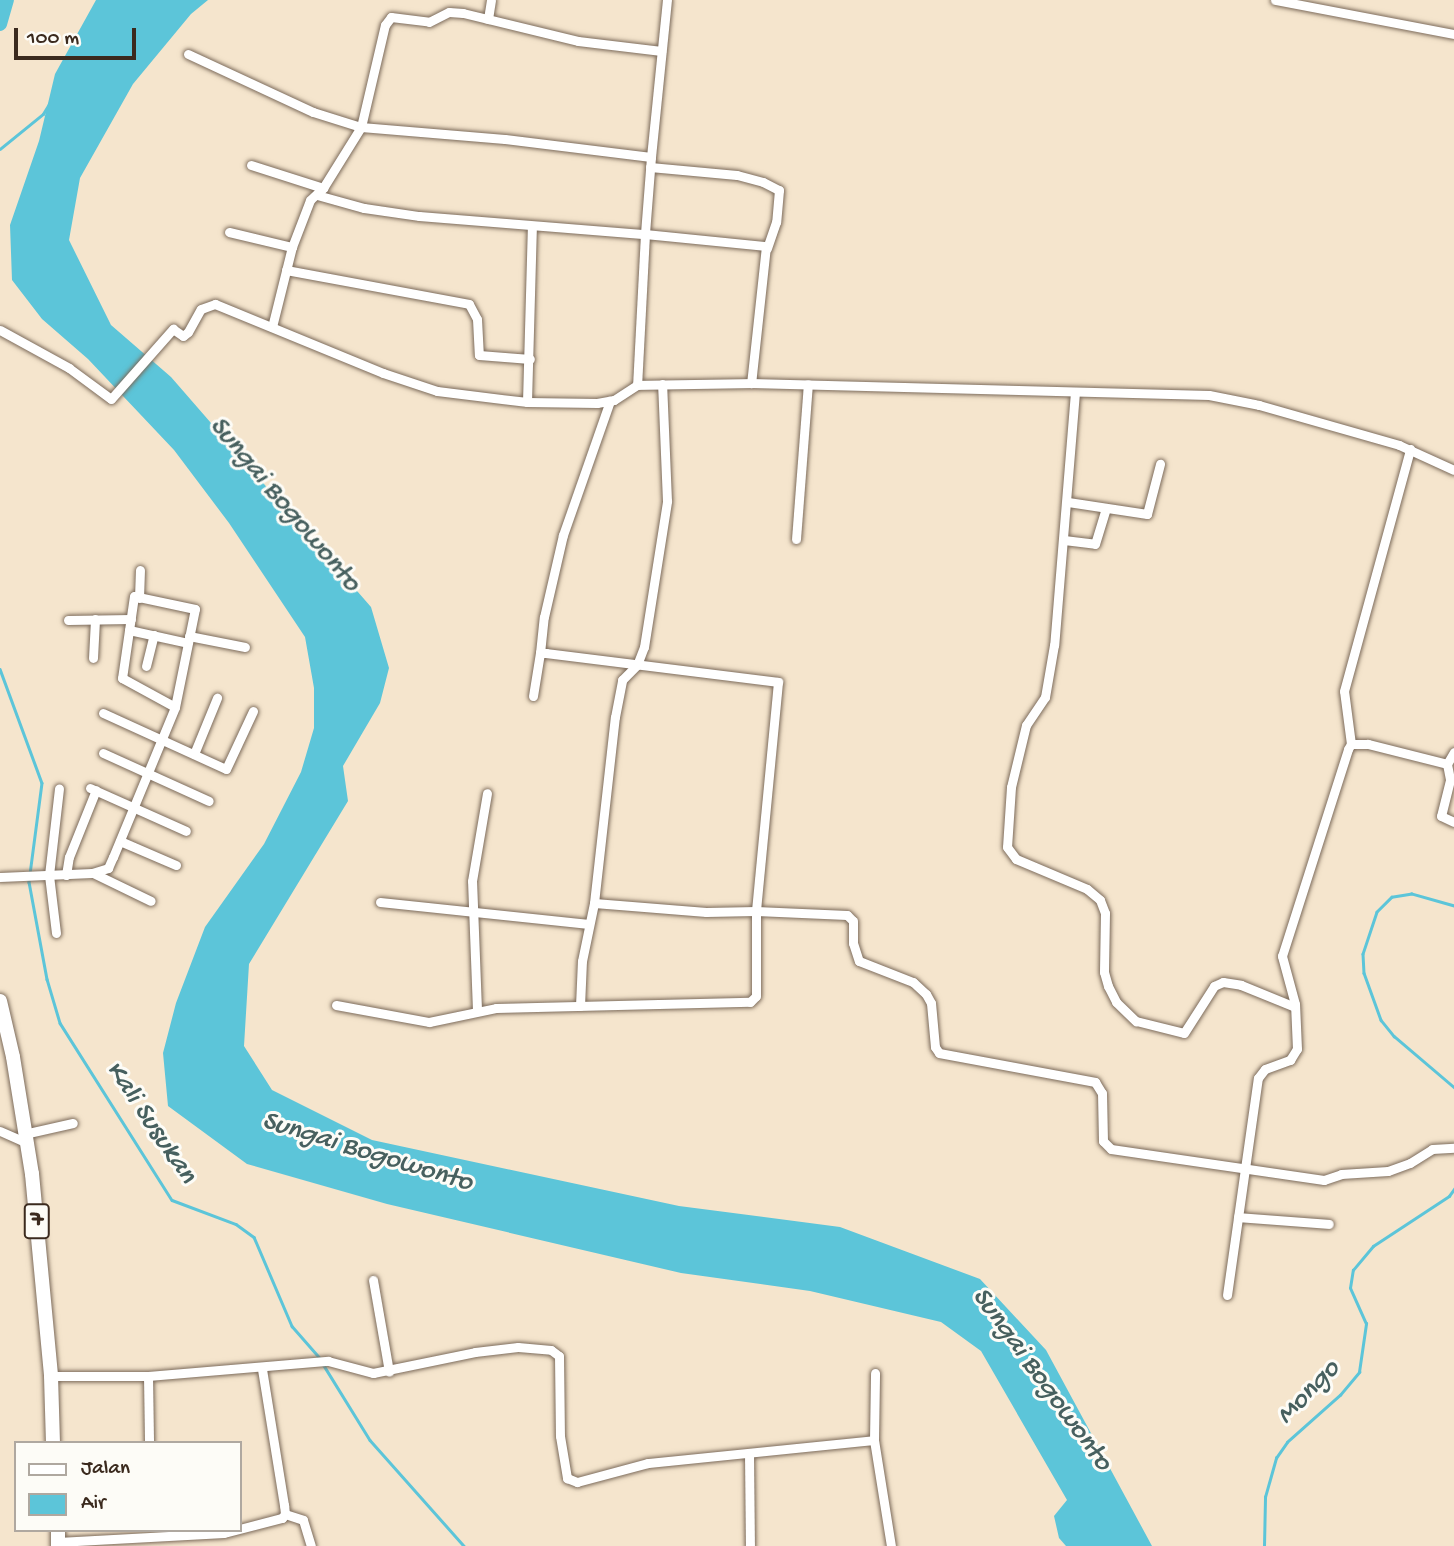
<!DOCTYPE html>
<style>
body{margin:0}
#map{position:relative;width:1454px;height:1546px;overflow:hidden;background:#f5e5cd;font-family:"Gochi Hand",sans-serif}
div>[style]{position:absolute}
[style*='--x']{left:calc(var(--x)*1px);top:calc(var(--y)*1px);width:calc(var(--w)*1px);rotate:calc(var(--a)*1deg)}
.water>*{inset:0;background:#5cc5d9}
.stream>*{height:2.5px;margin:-1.25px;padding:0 1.25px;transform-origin:1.25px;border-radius:1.25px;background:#5cc5d9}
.river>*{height:14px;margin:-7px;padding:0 7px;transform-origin:7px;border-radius:7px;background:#5cc5d9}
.roads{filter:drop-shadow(0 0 2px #7c6b5b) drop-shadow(0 0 2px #7c6b5b)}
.minor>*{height:9px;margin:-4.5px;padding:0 4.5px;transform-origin:4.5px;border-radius:4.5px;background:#fff}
.trunk>*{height:14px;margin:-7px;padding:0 7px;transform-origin:7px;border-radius:7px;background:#fff}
span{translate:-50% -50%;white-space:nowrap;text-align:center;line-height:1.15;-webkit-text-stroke:6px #fdfcf7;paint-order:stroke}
.shield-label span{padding:2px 5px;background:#fdfcf7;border:2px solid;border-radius:5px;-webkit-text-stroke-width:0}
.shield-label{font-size:24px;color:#3b2a1e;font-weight:700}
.water-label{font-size:28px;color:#47605f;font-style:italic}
.legend{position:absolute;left:14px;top:1441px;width:228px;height:91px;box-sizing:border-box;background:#fdfcf7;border:2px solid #afa8a0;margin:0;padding:9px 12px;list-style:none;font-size:21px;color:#3b2a1e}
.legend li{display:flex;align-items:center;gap:14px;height:35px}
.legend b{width:35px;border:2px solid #afa8a0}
.scale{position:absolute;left:14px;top:28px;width:122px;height:32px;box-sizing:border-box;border:4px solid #3b2a1e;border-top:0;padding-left:9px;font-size:21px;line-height:24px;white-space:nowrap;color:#3b2a1e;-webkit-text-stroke:5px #fdfcf7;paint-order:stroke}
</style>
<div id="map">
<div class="water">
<i style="clip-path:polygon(96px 0,208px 0,191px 14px,133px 84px,80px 178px,69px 240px,111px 325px,171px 377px,371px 607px,389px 668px,380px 703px,343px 766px,348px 801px,249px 964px,244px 1046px,272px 1090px,372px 1140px,679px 1206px,840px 1227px,980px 1279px,1046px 1350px,1152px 1546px,1066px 1546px,1059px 1538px,1054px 1516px,1067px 1500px,981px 1351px,941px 1322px,810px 1291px,681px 1273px,387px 1204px,247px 1164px,168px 1106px,163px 1053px,176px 1003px,205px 927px,264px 844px,301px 772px,314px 728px,314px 688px,305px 637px,229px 523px,174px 450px,88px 359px,42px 319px,12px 280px,10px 225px,39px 141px,55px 74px)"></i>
</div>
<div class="stream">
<i style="--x:0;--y:149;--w:55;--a:-39.1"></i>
<i style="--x:43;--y:114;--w:12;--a:-59"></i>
<i style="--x:0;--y:669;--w:121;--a:69.8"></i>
<i style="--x:42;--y:783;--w:100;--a:97.5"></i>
<i style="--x:29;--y:882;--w:99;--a:79.5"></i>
<i style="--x:47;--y:979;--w:46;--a:73.5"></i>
<i style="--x:60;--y:1023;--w:209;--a:57.7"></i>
<i style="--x:172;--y:1200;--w:68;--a:20.6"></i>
<i style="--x:236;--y:1224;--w:22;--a:36"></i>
<i style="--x:254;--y:1237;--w:97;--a:66.9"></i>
<i style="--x:292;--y:1326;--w:43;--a:48.8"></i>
<i style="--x:1454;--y:906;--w:44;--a:-164.1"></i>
<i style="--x:1412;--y:894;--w:20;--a:171"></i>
<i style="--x:1392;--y:897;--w:21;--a:135"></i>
<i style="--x:1377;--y:912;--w:44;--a:108.4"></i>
<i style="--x:1363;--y:954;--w:19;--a:87"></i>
<i style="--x:1364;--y:973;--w:50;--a:70.1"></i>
<i style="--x:1381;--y:1020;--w:21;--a:51"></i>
<i style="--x:1394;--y:1036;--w:79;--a:40.4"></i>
<i style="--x:323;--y:1364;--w:89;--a:58.3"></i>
<i style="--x:370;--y:1440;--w:142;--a:48.4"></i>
<i style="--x:1264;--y:1546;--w:49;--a:-88.8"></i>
<i style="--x:1265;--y:1497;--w:41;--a:-74.2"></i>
<i style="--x:1276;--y:1458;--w:19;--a:-55"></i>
<i style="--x:1287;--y:1442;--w:71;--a:-41.6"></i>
<i style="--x:1340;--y:1395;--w:30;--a:-50"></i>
<i style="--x:1359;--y:1372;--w:49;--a:-81.7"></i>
<i style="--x:1366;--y:1324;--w:39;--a:-114"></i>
<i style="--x:1350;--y:1288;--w:18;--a:-81"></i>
<i style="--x:1353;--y:1270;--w:31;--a:-50"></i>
<i style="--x:1373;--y:1246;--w:91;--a:-33.3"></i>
<i style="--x:1449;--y:1196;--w:9;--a:-54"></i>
</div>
<div class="river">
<i style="--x:0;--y:24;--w:25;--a:-74"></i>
</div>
<div class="roads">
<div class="minor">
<i style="--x:1275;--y:0;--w:182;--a:10.8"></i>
<i style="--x:488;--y:19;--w:19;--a:-81"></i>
<i style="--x:188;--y:54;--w:138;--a:24.9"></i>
<i style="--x:313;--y:112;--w:50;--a:17.4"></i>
<i style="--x:361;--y:127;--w:144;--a:4.8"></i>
<i style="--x:505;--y:139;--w:147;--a:7"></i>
<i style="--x:651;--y:157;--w:77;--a:94.5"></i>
<i style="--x:645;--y:234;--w:122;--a:5.7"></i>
<i style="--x:766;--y:246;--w:138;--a:96.2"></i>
<i style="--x:751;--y:383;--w:458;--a:1.5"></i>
<i style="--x:1209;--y:395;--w:51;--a:11.3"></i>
<i style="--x:1259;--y:405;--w:146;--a:15.9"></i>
<i style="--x:1399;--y:445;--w:60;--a:24.4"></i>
<i style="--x:651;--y:157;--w:158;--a:-84.2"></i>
<i style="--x:251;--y:165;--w:76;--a:17.7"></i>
<i style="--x:650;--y:167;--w:87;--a:5.3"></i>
<i style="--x:737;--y:175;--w:27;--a:15"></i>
<i style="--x:763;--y:182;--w:18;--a:27"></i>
<i style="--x:779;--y:190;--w:32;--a:95"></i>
<i style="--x:776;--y:222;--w:28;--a:109"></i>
<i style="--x:317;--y:195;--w:49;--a:15.5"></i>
<i style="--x:364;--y:208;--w:56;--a:8.3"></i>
<i style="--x:419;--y:216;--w:227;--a:4.6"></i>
<i style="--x:645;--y:234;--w:151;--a:93"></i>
<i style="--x:637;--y:385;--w:114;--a:-1"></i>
<i style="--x:229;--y:232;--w:65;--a:13.4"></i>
<i style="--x:292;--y:247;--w:50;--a:-69"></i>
<i style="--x:310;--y:200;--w:18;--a:-43"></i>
<i style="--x:323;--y:188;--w:72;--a:-58.1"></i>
<i style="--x:361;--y:127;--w:105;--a:-76.8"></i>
<i style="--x:385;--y:25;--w:10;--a:-53"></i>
<i style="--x:391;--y:17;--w:38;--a:7"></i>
<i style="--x:429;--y:22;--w:22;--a:-27"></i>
<i style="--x:449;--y:12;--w:14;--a:4"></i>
<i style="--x:463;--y:13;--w:118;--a:13.7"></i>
<i style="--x:578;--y:41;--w:84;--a:6.9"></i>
<i style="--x:286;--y:270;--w:186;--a:10.5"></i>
<i style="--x:469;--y:304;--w:17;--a:62"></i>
<i style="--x:477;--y:319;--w:36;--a:87"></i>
<i style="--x:479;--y:355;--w:51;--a:4.5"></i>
<i style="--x:272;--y:327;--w:82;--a:-76"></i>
<i style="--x:0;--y:330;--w:79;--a:28.8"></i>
<i style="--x:69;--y:368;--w:52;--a:36.4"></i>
<i style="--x:111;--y:399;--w:94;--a:-48.5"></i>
<i style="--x:173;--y:329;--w:12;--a:35"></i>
<i style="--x:183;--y:336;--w:6;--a:-39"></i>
<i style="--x:188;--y:332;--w:26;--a:-61"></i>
<i style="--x:201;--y:309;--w:15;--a:-20"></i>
<i style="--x:215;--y:304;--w:182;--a:22.3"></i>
<i style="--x:383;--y:373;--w:57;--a:18.4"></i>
<i style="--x:437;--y:391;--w:91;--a:7"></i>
<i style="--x:527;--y:402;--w:70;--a:0.8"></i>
<i style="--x:597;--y:403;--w:17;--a:-10"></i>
<i style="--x:614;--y:400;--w:27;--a:-33"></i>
<i style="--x:1075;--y:392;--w:254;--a:94.7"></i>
<i style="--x:1054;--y:645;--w:53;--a:99.8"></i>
<i style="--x:1045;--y:697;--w:34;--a:124"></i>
<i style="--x:1026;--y:725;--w:64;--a:103.6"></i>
<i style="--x:1011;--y:787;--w:60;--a:93.8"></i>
<i style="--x:1007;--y:847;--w:15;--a:53"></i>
<i style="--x:1016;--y:859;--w:77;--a:22.9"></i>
<i style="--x:1087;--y:889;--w:17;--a:40"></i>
<i style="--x:1100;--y:900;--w:14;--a:69"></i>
<i style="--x:1105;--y:913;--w:59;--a:91"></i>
<i style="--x:1104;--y:972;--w:15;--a:74"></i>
<i style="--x:1108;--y:986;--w:18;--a:63"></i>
<i style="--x:1116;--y:1002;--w:28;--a:44"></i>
<i style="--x:1136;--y:1021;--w:49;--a:14"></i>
<i style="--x:1184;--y:1033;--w:56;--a:-57.4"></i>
<i style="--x:1214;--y:986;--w:10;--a:-24"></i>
<i style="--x:1223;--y:982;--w:18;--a:9"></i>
<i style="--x:1241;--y:985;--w:58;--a:22.2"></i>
<i style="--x:527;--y:402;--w:176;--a:-88.4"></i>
<i style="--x:1068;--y:502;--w:80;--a:8.6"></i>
<i style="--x:1147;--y:514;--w:52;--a:-75.4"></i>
<i style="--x:796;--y:539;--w:155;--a:-85.6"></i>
<i style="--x:1064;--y:540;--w:31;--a:7"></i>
<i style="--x:1095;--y:544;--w:37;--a:-73"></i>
<i style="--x:139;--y:598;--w:28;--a:-88"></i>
<i style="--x:68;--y:620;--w:63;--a:-0.9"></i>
<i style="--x:129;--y:630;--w:60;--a:12.4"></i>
<i style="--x:189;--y:636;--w:57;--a:11.1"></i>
<i style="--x:540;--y:653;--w:36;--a:-84"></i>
<i style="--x:544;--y:617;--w:84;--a:-77"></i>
<i style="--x:563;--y:535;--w:142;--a:-70.7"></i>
<i style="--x:93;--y:658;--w:39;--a:-87"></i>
<i style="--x:146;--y:666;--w:32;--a:-76"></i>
<i style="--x:533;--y:696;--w:44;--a:-80.8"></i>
<i style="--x:540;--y:653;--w:6;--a:0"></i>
<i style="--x:546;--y:653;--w:234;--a:7.1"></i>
<i style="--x:778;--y:682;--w:230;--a:95.5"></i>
<i style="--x:756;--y:911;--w:50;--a:178.9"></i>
<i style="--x:706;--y:912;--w:112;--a:-175.4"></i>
<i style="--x:103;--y:713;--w:135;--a:24.5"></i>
<i style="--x:226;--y:769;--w:64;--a:-65"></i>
<i style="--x:1351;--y:744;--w:53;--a:-97.5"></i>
<i style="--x:1344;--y:691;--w:251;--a:-74.7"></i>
<i style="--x:1454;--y:752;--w:14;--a:120"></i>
<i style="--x:1447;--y:764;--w:16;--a:79"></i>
<i style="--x:1450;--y:780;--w:37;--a:104"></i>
<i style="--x:1441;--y:816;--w:14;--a:25"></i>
<i style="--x:103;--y:753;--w:116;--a:24.4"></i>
<i style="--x:194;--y:754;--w:61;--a:-67.7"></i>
<i style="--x:90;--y:788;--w:105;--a:24.1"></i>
<i style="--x:120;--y:841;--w:61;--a:23.2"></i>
<i style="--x:93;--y:873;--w:64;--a:25.8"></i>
<i style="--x:66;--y:875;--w:18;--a:-81"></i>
<i style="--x:69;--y:857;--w:72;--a:-68.1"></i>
<i style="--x:0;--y:877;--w:92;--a:-2.5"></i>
<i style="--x:92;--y:873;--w:17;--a:-17"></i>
<i style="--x:108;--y:868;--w:12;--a:-66"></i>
<i style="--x:113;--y:857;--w:162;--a:-67.5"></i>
<i style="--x:175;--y:707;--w:100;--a:-78.5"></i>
<i style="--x:195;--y:609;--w:62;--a:-168"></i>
<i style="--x:134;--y:596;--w:83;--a:98.3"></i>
<i style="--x:122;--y:678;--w:60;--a:28.7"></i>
<i style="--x:380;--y:902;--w:210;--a:6"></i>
<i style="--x:56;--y:933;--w:58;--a:-96.9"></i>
<i style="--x:49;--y:875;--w:87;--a:-83.4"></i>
<i style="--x:336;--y:1005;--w:95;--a:10.4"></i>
<i style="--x:429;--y:1022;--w:68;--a:-11.8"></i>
<i style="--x:496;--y:1008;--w:254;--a:-1.4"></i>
<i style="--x:750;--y:1002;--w:8;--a:-45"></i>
<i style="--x:756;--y:996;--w:85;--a:-90"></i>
<i style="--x:756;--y:911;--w:91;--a:2.5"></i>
<i style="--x:847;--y:915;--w:8;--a:45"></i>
<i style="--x:853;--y:921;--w:22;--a:90"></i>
<i style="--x:853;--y:943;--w:19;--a:72"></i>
<i style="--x:859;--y:961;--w:58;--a:21.3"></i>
<i style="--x:913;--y:982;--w:18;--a:43"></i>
<i style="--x:926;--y:994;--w:10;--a:61"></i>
<i style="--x:931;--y:1003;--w:44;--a:84.8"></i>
<i style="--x:935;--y:1047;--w:7;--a:56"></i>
<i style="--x:939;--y:1053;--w:159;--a:10.5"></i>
<i style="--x:1095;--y:1082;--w:13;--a:58"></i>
<i style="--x:1102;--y:1093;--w:48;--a:88.8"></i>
<i style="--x:1103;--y:1141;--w:11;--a:45"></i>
<i style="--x:1111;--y:1149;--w:215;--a:8.3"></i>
<i style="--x:1324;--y:1180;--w:18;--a:-19"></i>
<i style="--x:1341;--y:1174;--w:47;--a:-3.7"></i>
<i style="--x:1388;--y:1171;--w:23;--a:-20"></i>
<i style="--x:1410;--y:1163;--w:26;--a:-32"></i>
<i style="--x:1432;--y:1149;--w:22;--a:-3"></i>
<i style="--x:580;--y:1006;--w:45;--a:-87.5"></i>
<i style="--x:582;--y:961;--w:59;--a:-78.3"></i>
<i style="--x:594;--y:903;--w:187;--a:-83.6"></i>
<i style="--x:615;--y:717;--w:38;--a:-79"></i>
<i style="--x:622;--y:680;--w:21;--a:-45"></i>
<i style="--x:637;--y:665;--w:19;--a:-69"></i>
<i style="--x:644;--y:647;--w:148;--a:-81"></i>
<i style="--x:667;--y:501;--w:117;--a:-92.4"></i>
<i style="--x:477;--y:1010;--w:129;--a:-92.2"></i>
<i style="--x:472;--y:881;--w:89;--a:-80.3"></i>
<i style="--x:0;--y:1131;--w:27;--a:24"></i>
<i style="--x:24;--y:1134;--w:50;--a:-12.7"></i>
<i style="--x:1238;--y:1217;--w:91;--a:4.4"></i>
<i style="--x:373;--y:1280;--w:93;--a:80.1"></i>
<i style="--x:1227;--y:1295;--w:219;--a:-81.9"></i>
<i style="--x:1258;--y:1078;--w:11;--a:-52"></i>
<i style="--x:1265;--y:1069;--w:27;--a:-20"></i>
<i style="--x:1290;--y:1060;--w:13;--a:-58"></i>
<i style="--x:1297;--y:1049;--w:45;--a:-92.5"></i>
<i style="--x:1295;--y:1004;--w:50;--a:-105.2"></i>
<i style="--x:1282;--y:956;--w:217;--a:-72.3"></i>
<i style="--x:1348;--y:749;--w:6;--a:-59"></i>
<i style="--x:1351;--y:744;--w:17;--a:0"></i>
<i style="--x:1368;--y:744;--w:81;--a:14.2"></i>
<i style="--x:51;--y:1376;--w:97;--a:0"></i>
<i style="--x:148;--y:1376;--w:181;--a:-4.8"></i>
<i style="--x:328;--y:1361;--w:47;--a:14.9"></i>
<i style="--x:373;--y:1373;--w:104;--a:-11.6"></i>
<i style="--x:475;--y:1352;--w:43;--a:-6.6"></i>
<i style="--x:518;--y:1347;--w:33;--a:5"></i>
<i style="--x:551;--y:1350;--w:10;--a:37"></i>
<i style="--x:559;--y:1356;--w:80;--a:89.3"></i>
<i style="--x:560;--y:1436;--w:43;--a:80.5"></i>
<i style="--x:567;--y:1478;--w:11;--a:22"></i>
<i style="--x:577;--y:1482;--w:73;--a:-15"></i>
<i style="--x:648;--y:1463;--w:227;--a:-5.8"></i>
<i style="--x:874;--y:1440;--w:107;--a:80.9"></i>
<i style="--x:148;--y:1376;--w:67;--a:89.1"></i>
<i style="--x:874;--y:1440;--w:67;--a:-89.1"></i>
<i style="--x:749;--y:1454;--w:92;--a:89.4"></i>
<i style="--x:285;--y:1514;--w:19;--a:18"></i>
<i style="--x:303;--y:1520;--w:27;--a:73"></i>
<i style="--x:58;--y:1542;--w:166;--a:-3.1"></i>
<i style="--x:224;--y:1533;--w:60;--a:-14.5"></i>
<i style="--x:282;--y:1518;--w:5;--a:-53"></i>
<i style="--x:285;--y:1514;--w:9;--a:-96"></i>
<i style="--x:284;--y:1505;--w:138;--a:-99.2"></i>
</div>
<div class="trunk">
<i style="--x:0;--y:1001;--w:57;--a:76.9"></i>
<i style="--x:13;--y:1057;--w:119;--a:80.8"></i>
<i style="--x:32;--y:1174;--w:203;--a:84.6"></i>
<i style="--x:51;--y:1376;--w:67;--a:88.3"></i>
<i style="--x:58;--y:1530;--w:16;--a:90"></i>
</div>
</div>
<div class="shield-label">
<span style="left:37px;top:1221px">7</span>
</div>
<div class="water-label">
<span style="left:284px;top:505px;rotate:50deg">Sungai Bogowonto</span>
<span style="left:150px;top:1123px;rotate:56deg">Kali Susukan</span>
<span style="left:367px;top:1153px;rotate:17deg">Sungai Bogowonto</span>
<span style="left:1041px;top:1380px;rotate:54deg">Sungai Bogowonto</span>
<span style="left:1309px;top:1393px;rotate:-46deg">Mongo</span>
</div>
<ul class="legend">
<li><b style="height:9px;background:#fff"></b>Jalan</li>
<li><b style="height:19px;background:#5cc5d9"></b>Air</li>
</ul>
<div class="scale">100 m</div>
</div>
